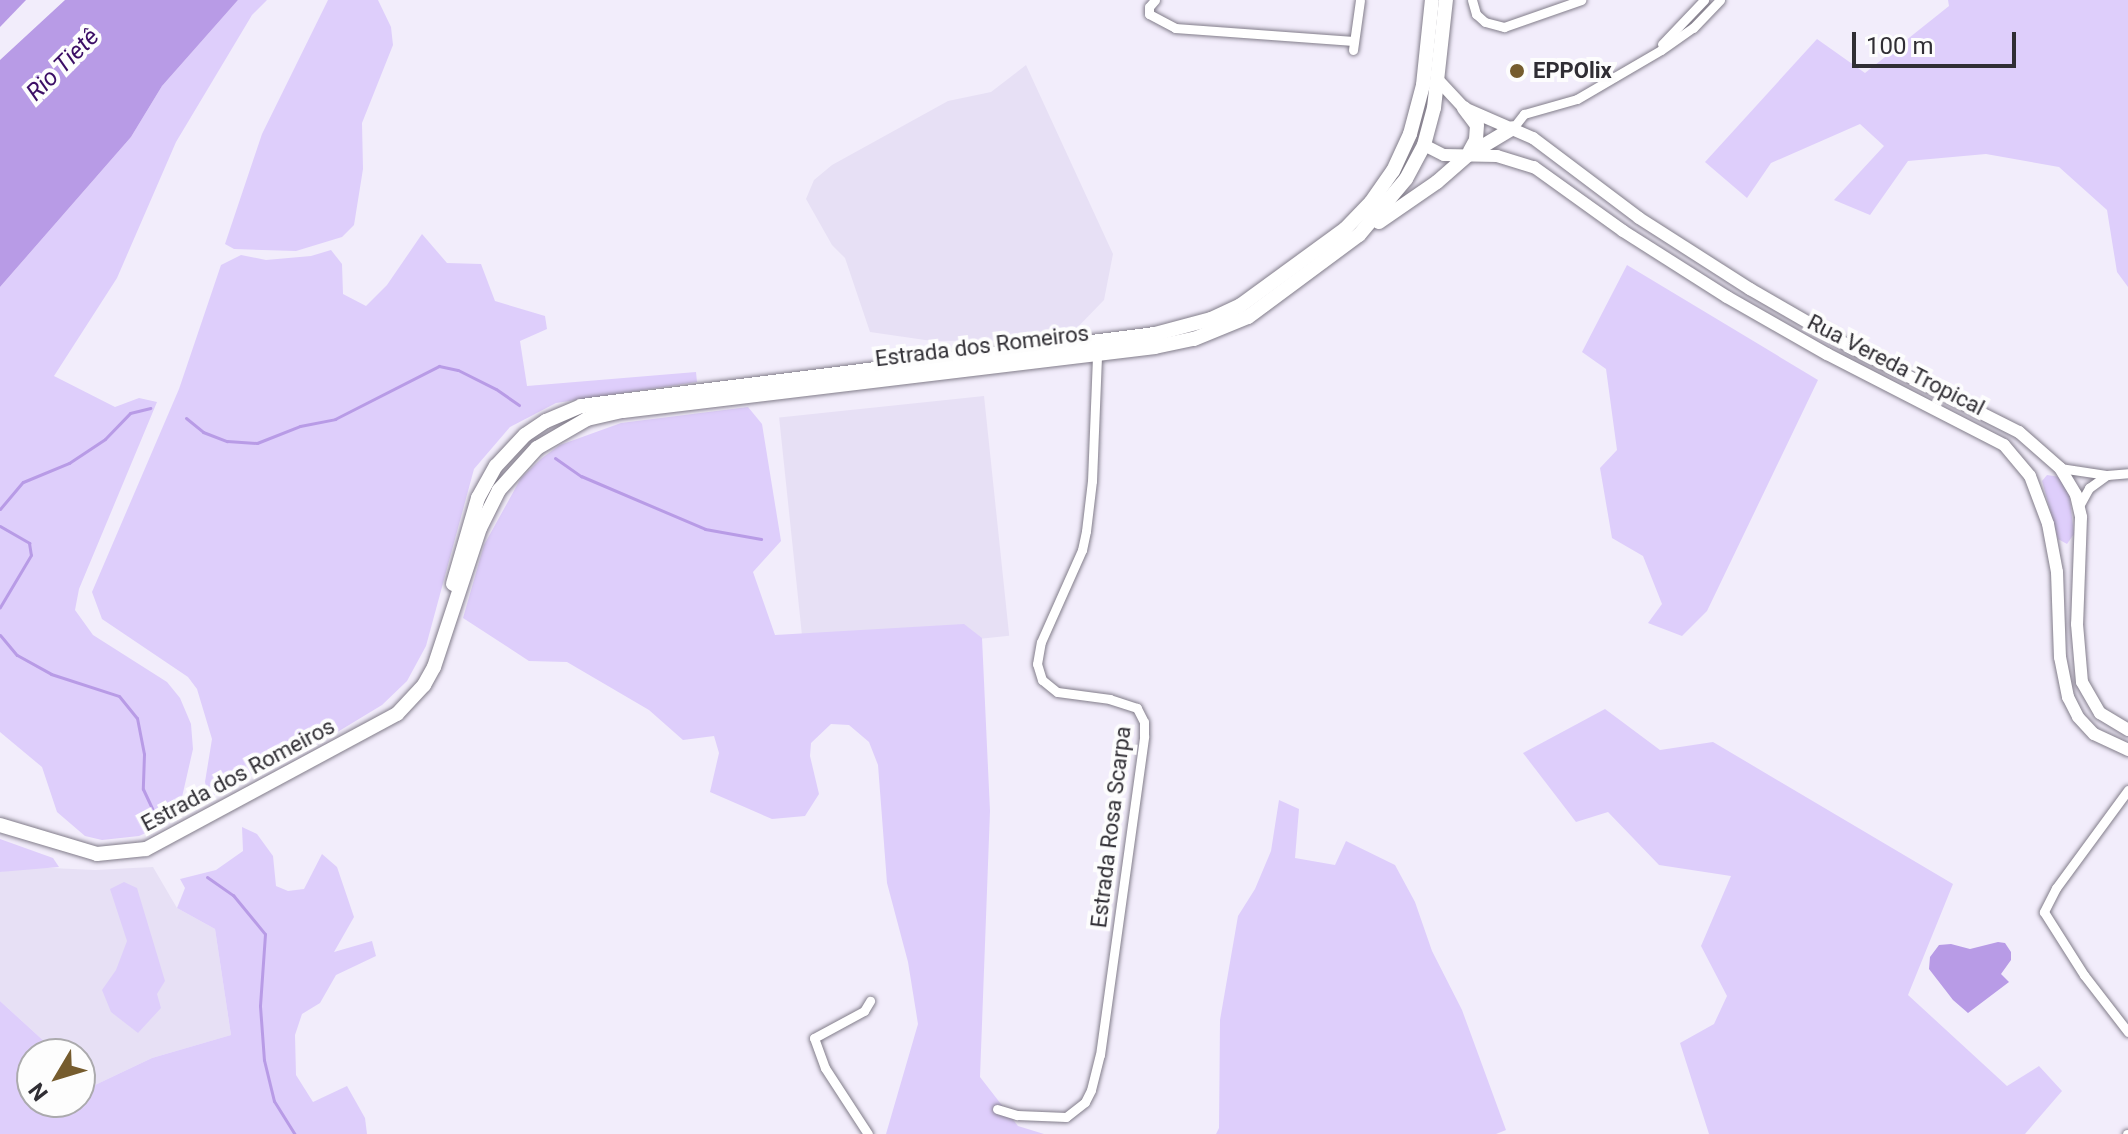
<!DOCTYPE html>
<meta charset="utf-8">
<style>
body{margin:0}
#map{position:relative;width:2128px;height:1134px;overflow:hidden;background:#f2edfb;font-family:Roboto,sans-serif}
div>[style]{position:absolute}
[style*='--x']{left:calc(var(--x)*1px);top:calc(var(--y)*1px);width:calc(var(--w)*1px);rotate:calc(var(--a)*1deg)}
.built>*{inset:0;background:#e7e0f5;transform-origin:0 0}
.green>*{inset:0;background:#decefb}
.water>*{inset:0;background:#b89be6}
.stream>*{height:3px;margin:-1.5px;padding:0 1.5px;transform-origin:1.5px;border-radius:1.5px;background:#b89be6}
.roads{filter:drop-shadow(0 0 2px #827d8a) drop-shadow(0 0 2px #827d8a)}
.street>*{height:9px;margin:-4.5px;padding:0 4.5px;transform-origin:4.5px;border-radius:4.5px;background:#fff}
.secondary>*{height:12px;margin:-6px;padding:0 6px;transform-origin:6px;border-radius:6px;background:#fff}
.primary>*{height:14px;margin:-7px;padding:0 7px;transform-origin:7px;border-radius:7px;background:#fff}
.dots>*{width:22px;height:22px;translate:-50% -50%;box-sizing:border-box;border:4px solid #fdfdfd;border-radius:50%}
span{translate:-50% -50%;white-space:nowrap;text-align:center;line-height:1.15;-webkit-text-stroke:8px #fdfdfd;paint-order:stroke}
.poi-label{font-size:22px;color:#302e34;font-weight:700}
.left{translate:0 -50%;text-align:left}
.street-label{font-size:22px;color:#302e34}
.water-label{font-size:24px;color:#3b0d65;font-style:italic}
.north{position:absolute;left:16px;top:1038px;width:80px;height:80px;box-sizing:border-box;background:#fdfdfd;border:2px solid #abaaad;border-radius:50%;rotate:232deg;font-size:22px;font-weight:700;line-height:32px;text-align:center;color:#302e34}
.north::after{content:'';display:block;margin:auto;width:28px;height:36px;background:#765c2e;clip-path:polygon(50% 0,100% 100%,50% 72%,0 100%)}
.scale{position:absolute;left:1852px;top:32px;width:164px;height:36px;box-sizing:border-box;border:4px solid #302e34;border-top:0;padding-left:10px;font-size:24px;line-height:28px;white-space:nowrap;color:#302e34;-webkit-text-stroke:6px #fdfdfd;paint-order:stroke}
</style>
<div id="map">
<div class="built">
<i style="clip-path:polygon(1026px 65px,1113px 254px,1104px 300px,1073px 332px,1053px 340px,932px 341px,870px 332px,845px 258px,832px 245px,806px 199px,814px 180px,832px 165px,948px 101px,991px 92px)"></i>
<i style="left:984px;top:396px;width:241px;height:206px;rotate:84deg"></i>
<i style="clip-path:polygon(29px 867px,95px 870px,153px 867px,177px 908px,215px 929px,231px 1035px,152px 1058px,95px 1085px,80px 1073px,80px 1054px,58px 1054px,0 1001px,0 872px)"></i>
</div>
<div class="green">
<i style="clip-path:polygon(238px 0,267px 0,252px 15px,176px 142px,117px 278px,54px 376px,115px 407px,139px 398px,157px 402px,79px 589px,75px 610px,93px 635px,167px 682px,180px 698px,191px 724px,193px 749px,177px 819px,139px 836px,102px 840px,85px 836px,57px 812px,42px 767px,0 732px,0 287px,131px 137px,162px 86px)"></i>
<i style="clip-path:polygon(328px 0,378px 0,391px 27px,393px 45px,362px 123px,363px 169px,354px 225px,342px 237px,296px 251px,234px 249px,225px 244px,262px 134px)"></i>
<i style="clip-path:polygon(1948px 0,2128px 0,2128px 287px,2117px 272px,2107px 210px,2059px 167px,1986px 154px,1908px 161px,1870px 215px,1834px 200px,1884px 146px,1860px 124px,1771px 163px,1747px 198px,1705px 162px,1817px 39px,1865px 73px,1949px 6px)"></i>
<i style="clip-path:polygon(422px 234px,447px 263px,481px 264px,495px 301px,545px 316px,547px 329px,520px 341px,527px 386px,696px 372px,697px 382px,556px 403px,510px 427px,474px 469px,426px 646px,407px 681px,382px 705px,316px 745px,299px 749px,209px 798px,205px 782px,212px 739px,197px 689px,188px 677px,102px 619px,92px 592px,179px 389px,221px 265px,241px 255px,266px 260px,311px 256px,331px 250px,342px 264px,343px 294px,366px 306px,387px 285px)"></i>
<i style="clip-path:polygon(1627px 265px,1818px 380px,1707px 611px,1682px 636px,1648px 623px,1662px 604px,1643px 556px,1612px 538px,1600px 468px,1617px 450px,1606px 369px,1582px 352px)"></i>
<i style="clip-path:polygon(748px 407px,762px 424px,781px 541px,753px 572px,775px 635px,964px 624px,982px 638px,990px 811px,980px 1077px,1018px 1126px,1044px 1134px,886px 1134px,918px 1024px,908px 962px,887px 883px,878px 765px,869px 742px,849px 725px,831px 724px,811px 743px,810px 756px,819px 794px,805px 816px,772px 819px,710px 792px,719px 753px,714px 736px,683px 740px,649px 710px,567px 662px,529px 661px,463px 618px,484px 545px,521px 478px,542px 458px,560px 445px,621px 423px)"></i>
<i style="clip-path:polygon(2047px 475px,2060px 477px,2069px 492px,2074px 534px,2067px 544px,2058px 539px,2042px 481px)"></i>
<i style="clip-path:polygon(1605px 709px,1660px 750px,1713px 742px,1953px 884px,1908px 995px,2007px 1086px,2039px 1066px,2062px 1091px,2025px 1134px,1709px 1134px,1680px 1043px,1714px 1024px,1727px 996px,1701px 946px,1731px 876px,1659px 865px,1608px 812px,1576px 822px,1523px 753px)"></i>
<i style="clip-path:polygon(1279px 800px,1299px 809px,1295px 858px,1335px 865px,1346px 841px,1395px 865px,1415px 902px,1432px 951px,1462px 1010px,1506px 1130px,1496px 1134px,1216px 1134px,1219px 1128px,1220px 1020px,1238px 916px,1255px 889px,1271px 851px)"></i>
<i style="clip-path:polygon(242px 827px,257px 834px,273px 856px,276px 886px,288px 891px,304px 889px,322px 854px,337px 867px,354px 917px,334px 952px,372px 941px,376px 956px,336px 975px,320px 1003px,302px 1014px,295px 1035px,296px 1075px,313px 1102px,347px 1086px,365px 1118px,367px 1134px,0 1134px,0 1001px,58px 1054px,32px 1054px,32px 1102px,80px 1102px,80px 1073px,95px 1085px,152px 1058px,231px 1035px,215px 929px,177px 908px,185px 888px,180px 879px,216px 870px,243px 851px)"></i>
<i style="clip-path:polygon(0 839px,53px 858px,59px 867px,0 872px)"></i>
<i style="clip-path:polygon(124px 882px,137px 888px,165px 981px,157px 994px,161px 1008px,138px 1033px,111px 1012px,102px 990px,116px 970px,127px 941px,110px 889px)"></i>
</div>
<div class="water">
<i style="clip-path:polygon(0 0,26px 0,0 27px)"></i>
<i style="clip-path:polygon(65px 0,238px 0,162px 86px,131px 137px,0 287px,0 60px)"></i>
<i style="clip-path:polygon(1998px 942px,2005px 943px,2011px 952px,2011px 960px,2001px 974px,2009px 982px,1968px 1013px,1953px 1000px,1929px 969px,1930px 957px,1939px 945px,1951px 944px,1970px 949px)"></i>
</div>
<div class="stream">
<i style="--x:186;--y:418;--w:22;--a:39"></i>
<i style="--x:203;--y:432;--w:26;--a:21"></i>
<i style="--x:227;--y:441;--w:30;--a:4"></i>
<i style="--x:257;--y:443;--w:46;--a:-21.6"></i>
<i style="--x:300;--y:426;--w:36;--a:-11"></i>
<i style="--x:335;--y:419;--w:117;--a:-27"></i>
<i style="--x:439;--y:366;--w:19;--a:12"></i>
<i style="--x:458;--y:370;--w:42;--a:26.6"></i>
<i style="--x:496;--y:389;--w:28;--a:35"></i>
<i style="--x:555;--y:458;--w:32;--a:35"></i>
<i style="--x:581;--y:476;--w:135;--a:23.1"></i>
<i style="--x:705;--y:529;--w:57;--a:10.1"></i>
<i style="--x:0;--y:509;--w:35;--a:-50"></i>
<i style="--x:23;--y:482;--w:50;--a:-22.4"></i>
<i style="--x:69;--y:463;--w:43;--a:-33.7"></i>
<i style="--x:105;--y:439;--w:36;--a:-46"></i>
<i style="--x:130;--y:413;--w:21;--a:-14"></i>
<i style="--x:0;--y:526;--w:34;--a:30"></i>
<i style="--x:29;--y:543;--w:12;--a:81"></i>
<i style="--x:31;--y:555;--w:61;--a:120.8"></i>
<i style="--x:0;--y:635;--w:26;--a:50"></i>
<i style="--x:17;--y:655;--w:39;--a:29"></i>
<i style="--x:51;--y:674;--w:71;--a:17.9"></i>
<i style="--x:119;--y:696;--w:28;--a:51"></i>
<i style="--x:137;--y:718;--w:37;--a:79"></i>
<i style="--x:144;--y:754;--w:35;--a:92"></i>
<i style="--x:143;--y:789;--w:40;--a:65"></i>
<i style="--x:207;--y:877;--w:32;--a:35"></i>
<i style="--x:233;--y:895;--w:50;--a:50.6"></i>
<i style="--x:265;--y:934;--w:72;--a:94"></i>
<i style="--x:260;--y:1006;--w:54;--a:85.8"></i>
<i style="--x:264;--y:1060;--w:42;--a:76.3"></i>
<i style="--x:274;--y:1101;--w:39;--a:58"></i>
</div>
<div class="roads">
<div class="street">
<i style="--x:1155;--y:0;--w:9;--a:131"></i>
<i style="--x:1149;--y:7;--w:7;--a:90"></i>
<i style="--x:1149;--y:14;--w:30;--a:28"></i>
<i style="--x:1175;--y:28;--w:179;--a:4.2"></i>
<i style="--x:1472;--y:0;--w:15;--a:74"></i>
<i style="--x:1476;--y:14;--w:12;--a:42"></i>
<i style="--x:1485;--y:22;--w:20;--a:15"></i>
<i style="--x:1504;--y:27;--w:82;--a:-19.3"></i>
<i style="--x:1662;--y:44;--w:61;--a:-46.3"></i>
<i style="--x:1353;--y:50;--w:50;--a:-82"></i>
<i style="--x:1513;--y:128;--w:18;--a:-52"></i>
<i style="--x:1524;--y:114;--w:55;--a:-15.8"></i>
<i style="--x:1577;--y:99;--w:97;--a:-30.3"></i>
<i style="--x:1661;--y:50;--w:39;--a:-35"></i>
<i style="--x:1693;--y:28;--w:39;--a:-46"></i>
<i style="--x:2060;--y:468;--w:48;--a:8.5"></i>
<i style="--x:2107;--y:475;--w:21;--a:-5"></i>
<i style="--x:2079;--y:506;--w:21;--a:-61"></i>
<i style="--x:2089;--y:488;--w:22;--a:-36"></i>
<i style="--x:2128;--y:790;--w:122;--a:126.3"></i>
<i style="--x:2056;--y:888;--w:27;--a:117"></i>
<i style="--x:2044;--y:912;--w:75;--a:57.6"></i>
<i style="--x:2084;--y:975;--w:72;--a:52.3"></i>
<i style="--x:997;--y:1109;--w:21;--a:17"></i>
<i style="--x:1017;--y:1115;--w:49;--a:2.3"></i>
<i style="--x:1066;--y:1117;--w:24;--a:-38"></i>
<i style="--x:1085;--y:1102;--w:13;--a:-63"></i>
<i style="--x:1091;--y:1090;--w:36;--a:-76"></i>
<i style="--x:1100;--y:1055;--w:322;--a:-82.1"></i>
<i style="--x:1144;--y:736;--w:14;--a:-90"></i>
<i style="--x:1144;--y:722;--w:16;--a:-117"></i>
<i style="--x:1137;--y:708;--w:28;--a:-162"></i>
<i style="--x:1110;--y:699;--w:53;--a:-172.5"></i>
<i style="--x:1057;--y:692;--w:19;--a:-141"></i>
<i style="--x:1042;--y:680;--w:17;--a:-107"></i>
<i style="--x:1037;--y:664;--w:22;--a:-80"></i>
<i style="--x:1041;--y:642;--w:101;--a:-66"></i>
<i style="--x:1082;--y:550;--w:19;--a:-78"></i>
<i style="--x:1086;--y:531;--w:50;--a:-83.2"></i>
<i style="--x:1092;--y:481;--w:126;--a:-87.7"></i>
<i style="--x:868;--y:1134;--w:79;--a:-123.1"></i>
<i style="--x:825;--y:1068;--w:32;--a:-110"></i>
<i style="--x:814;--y:1038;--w:57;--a:-28.4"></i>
<i style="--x:864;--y:1011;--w:12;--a:-59"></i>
<i style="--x:2127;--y:1134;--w:1;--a:0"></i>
</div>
<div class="secondary">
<i style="--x:1438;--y:80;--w:38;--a:47"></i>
<i style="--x:1464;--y:108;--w:75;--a:23.5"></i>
<i style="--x:1533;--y:138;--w:133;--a:37"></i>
<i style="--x:1639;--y:218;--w:132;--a:32.6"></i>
<i style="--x:1750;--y:289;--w:118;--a:30"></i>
<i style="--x:1852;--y:348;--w:187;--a:26.7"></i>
<i style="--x:2019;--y:432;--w:55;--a:41.3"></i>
<i style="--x:2060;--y:468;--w:31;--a:59"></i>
<i style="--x:2076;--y:495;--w:23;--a:77"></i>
<i style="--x:2081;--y:517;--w:107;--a:92.1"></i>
<i style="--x:2077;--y:624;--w:58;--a:85.1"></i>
<i style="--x:2082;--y:682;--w:36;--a:60"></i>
<i style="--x:2100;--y:713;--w:33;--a:31"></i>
<i style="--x:1424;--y:145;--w:22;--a:27"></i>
<i style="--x:1444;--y:155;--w:53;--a:1.1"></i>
<i style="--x:1497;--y:156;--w:39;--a:17"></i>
<i style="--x:1534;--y:167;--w:110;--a:35.7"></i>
<i style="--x:1623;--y:231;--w:123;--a:32.4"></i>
<i style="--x:1727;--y:297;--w:115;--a:29.7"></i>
<i style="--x:1827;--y:354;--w:199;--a:27.2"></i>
<i style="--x:2004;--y:445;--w:40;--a:50"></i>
<i style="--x:2030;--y:476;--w:51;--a:69.4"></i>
<i style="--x:2048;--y:524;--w:49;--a:79.4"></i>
<i style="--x:2057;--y:572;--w:85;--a:88"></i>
<i style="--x:2060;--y:657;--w:41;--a:78.7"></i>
<i style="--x:2068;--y:697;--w:22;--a:63"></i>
<i style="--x:2078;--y:717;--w:23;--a:47"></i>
<i style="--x:2094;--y:734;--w:38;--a:25"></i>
</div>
<div class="primary">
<i style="--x:1464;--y:108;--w:21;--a:53"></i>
<i style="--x:1477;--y:125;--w:15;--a:94"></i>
<i style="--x:1476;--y:140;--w:13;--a:119"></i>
<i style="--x:1379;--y:222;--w:70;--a:-34.6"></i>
<i style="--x:1437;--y:182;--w:41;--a:-41.1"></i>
<i style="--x:1468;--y:155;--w:52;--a:-31"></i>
<i style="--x:453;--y:584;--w:90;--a:-73.8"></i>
<i style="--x:478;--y:498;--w:37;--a:-61"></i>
<i style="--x:496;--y:466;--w:42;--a:-46.9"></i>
<i style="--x:525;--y:435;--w:25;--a:-34"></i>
<i style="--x:546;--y:421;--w:38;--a:-23"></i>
<i style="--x:581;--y:406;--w:578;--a:-7.15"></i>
<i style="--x:1155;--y:334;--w:58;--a:-15"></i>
<i style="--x:1211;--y:319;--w:33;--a:-25"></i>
<i style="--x:1241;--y:305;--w:129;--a:-36.2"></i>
<i style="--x:1345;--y:229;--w:37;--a:-46"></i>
<i style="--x:1371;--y:202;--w:38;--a:-55"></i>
<i style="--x:1393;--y:171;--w:41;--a:-65.3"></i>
<i style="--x:1410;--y:134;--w:51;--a:-75.1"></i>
<i style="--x:1423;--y:85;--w:85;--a:-84"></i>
<i style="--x:0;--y:825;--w:101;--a:16.6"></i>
<i style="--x:97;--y:854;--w:49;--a:-5.8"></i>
<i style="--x:146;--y:849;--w:285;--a:-28.3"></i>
<i style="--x:397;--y:714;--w:40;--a:-47"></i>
<i style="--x:424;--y:685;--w:21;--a:-61"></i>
<i style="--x:434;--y:667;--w:146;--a:-71.7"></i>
<i style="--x:480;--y:528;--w:42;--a:-63.4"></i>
<i style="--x:499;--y:490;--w:57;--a:-47.9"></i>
<i style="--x:537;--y:448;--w:58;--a:-30.1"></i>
<i style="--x:587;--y:419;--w:37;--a:-13"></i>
<i style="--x:623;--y:411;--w:536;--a:-6.86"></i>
<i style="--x:1155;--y:347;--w:40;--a:-12"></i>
<i style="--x:1194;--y:339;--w:58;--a:-22.2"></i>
<i style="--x:1248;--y:317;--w:138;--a:-36.5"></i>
<i style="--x:1359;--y:235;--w:73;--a:-50"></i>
<i style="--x:1406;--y:179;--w:38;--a:-62"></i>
<i style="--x:1424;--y:145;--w:38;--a:-75"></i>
<i style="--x:1434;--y:108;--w:109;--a:-83.7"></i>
</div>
</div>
<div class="dots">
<i style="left:1517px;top:71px;background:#765c2e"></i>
</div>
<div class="poi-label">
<span class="left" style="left:1533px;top:71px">EPPOlix</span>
</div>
<div class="street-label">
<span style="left:982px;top:346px;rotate:-7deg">Estrada dos Romeiros</span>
<span style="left:1896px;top:365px;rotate:27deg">Rua Vereda Tropical</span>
<span style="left:238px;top:775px;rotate:-28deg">Estrada dos Romeiros</span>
<span style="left:1111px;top:827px;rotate:-83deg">Estrada Rosa Scarpa</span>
</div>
<div class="water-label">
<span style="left:63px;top:65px;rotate:-45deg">Rio Tietê</span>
</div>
<div class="north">N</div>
<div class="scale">100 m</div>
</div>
